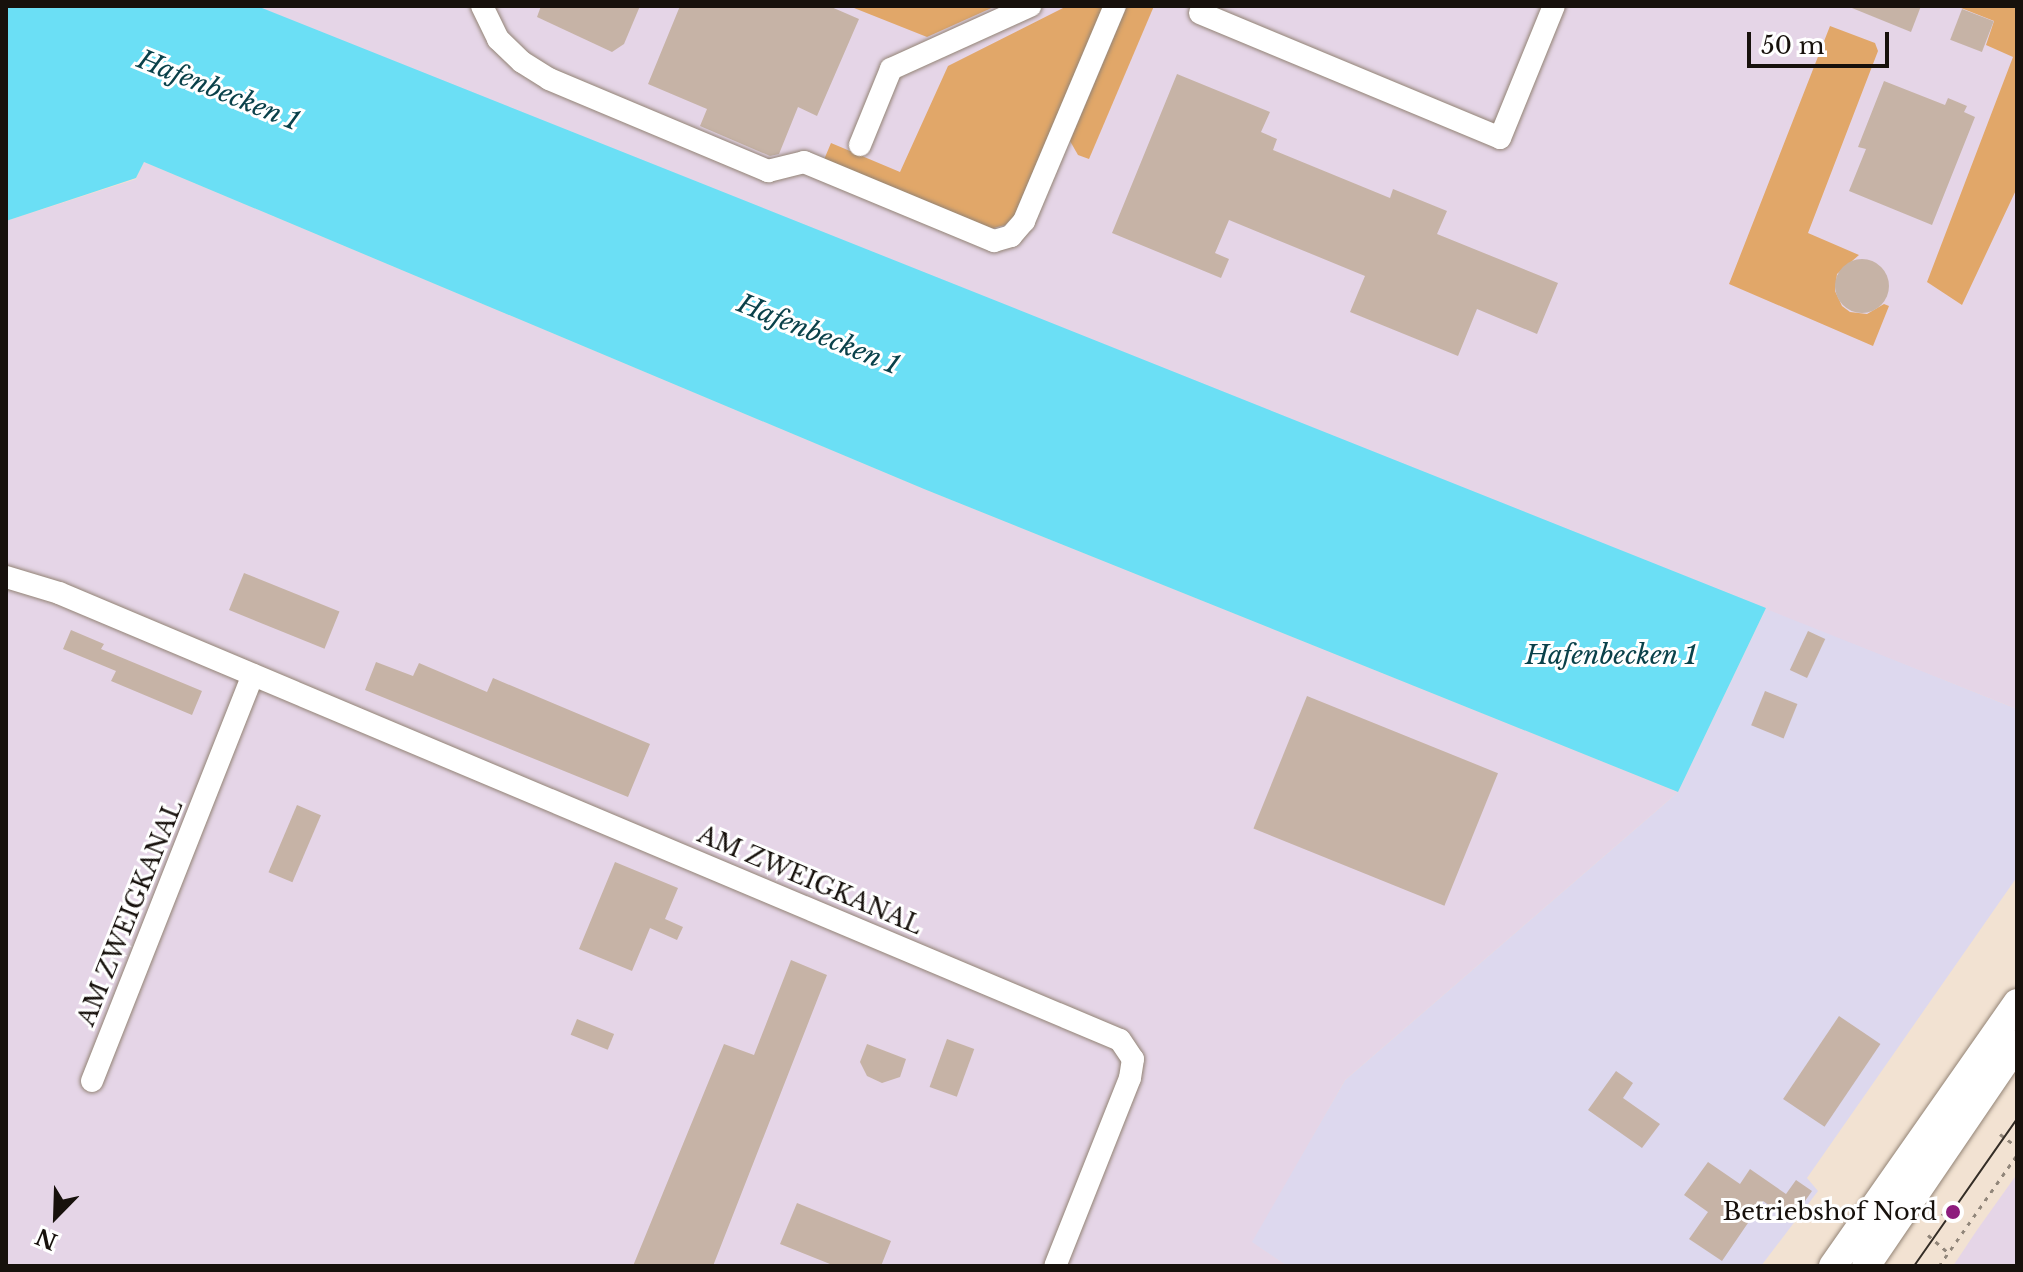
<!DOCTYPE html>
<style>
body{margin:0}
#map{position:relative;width:2023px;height:1272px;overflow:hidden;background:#f2e2d2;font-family:"Libre Baskerville",serif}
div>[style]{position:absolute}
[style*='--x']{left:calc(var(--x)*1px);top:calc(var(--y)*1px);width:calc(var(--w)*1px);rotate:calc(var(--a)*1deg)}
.commercial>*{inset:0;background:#ddd8ee}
.industrial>*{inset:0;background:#e5d5e7}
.green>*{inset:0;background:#e1a769}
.water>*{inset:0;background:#6bdff5}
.building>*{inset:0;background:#c6b3a6;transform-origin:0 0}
.round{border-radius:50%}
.path>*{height:3px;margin-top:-1.5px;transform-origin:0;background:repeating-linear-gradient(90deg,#91867a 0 4px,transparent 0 10px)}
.roads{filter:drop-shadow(0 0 2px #928375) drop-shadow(0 0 2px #928375)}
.minor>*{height:22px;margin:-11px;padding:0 11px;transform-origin:11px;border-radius:11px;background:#fff}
.major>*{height:28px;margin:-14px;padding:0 14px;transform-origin:14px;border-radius:14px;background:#fff}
.tram>*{height:2px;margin:-1px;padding:0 1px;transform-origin:1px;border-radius:1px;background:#342d26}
.dots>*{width:22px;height:22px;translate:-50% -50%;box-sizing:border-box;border:4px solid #fff;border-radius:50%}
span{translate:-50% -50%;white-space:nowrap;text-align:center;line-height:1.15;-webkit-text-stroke:6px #fff;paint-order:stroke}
.street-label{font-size:24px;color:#17110c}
.poi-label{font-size:24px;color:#17110c}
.right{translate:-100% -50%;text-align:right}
.water-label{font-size:26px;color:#0a414a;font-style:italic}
.frame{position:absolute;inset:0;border:8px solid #17110c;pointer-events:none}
.north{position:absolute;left:16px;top:1176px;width:80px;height:80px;-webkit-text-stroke:6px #fff;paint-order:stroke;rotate:203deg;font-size:22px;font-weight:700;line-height:32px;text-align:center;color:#17110c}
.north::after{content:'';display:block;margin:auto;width:28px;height:36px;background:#17110c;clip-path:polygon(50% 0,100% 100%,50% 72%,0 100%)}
.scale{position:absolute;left:1747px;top:32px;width:142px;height:36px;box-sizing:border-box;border:4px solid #17110c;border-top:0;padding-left:10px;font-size:24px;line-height:28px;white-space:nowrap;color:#17110c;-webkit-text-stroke:6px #fff;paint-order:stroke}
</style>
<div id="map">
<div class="commercial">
<i style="clip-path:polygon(1766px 608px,2017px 709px,2017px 877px,1807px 1178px,1818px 1191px,1761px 1266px,1287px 1266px,1251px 1242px,1345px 1080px,1678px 792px)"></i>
</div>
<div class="industrial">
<i style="clip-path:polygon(257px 6px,2017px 6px,2017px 709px,270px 12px)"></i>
<i style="clip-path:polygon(144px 162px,924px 489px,1678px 792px,1345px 1080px,1252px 1242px,1287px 1266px,6px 1266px,6px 221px,136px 179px)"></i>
<i style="clip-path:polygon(2017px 1174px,2017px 1266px,1953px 1266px,1977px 1230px)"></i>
</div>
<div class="green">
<i style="clip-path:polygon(849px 6px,996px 6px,927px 37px)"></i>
<i style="clip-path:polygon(1067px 6px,1104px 6px,1014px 216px,1005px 225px,990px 229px,823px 162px,831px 143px,900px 172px,948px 66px)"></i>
<i style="clip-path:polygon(1127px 6px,1154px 6px,1089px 159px,1078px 155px,1070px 141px)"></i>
<i style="clip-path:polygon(1956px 6px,2017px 6px,2017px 188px,1962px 305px,1927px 282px,2013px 57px,1986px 45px,1994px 21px)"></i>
<i style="clip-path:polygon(1830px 26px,1875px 43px,1878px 51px,1808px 233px,1859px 255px,1837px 274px,1835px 291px,1842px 306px,1850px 312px,1867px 314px,1884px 304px,1889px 306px,1873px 346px,1729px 284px)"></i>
</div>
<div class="water">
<i style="clip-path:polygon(6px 6px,257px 6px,1766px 608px,1678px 792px,924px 489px,144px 162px,136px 178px,6px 221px)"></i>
</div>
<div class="building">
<i style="clip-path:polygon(541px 6px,640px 6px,624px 44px,612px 52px,537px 17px)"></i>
<i style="clip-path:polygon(680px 6px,829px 6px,859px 19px,817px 116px,798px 107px,779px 154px,770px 156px,700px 126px,707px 109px,648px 84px)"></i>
<i style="clip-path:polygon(1847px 6px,1921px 6px,1911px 32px)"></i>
<i style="left:1962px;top:9px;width:34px;height:33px;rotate:21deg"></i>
<i style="clip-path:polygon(1177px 74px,1270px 112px,1261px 132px,1277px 139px,1273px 150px,1390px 198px,1393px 189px,1447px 211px,1437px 234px,1558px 283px,1537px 334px,1477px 309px,1458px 356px,1350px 312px,1365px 276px,1229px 220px,1215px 253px,1229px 259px,1221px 278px,1112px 233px)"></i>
<i style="clip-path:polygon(1884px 81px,1945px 105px,1948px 98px,1967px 106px,1964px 112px,1975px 117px,1932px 225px,1849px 191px,1866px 149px,1858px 147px)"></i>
<i class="round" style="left:1835px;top:259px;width:54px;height:54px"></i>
<i style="left:244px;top:573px;width:103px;height:40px;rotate:22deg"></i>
<i style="clip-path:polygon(71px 630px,104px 644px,101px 649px,202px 691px,192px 715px,111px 681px,116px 671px,63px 649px)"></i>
<i style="left:1808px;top:631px;width:19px;height:43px;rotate:25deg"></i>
<i style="clip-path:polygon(376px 662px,413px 676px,419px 663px,487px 692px,493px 678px,650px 744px,628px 797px,365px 690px)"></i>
<i style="left:1765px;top:691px;width:35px;height:37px;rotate:22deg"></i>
<i style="left:1307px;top:696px;width:206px;height:143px;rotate:22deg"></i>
<i style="left:297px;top:805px;width:26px;height:73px;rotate:23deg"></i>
<i style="clip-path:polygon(615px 862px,678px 888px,665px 919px,683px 927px,677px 940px,650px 928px,632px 971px,579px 949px)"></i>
<i style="clip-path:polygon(791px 960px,827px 975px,713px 1266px,633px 1266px,724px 1044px,754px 1055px)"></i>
<i style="left:1839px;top:1016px;width:50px;height:100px;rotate:34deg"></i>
<i style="left:577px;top:1019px;width:40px;height:17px;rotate:22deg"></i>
<i style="left:947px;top:1039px;width:29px;height:51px;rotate:20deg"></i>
<i style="clip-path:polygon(867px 1044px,906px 1059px,900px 1077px,882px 1083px,867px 1076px,860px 1062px)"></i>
<i style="clip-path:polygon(1616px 1071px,1633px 1083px,1623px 1098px,1660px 1124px,1642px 1148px,1588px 1110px)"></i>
<i style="clip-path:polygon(1708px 1162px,1740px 1184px,1750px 1169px,1786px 1194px,1796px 1180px,1812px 1191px,1791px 1221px,1763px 1201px,1722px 1261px,1689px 1239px,1708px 1212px,1684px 1195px)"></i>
<i style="clip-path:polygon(797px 1203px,891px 1241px,881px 1266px,835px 1266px,780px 1244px)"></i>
</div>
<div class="path">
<i style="--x:2000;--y:1134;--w:21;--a:37"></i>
<i style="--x:1933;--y:1208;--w:12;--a:31"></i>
<i style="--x:1928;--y:1235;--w:28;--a:41"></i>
<i style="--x:1939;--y:1266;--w:136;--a:-54.9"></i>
</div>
<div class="roads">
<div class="minor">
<i style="--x:482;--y:6;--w:37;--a:64"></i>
<i style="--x:498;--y:39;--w:33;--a:44"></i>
<i style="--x:522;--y:62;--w:32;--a:32"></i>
<i style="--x:549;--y:79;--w:238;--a:22.8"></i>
<i style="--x:768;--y:171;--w:37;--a:-14"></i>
<i style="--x:804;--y:162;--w:206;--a:22.6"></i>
<i style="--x:994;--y:241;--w:18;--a:-16"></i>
<i style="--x:1011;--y:236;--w:20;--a:-49"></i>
<i style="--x:1024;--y:221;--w:233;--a:-67.1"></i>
<i style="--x:1200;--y:13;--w:325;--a:22.6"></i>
<i style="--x:1500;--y:138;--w:143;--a:-67.8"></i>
<i style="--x:860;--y:145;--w:82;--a:-67.8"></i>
<i style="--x:891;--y:69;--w:153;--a:-24.4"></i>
<i style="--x:6;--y:577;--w:55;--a:16.8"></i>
<i style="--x:59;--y:593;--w:1151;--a:22.85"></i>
<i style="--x:1120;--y:1040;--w:23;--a:56"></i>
<i style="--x:1133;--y:1059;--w:19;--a:99"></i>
<i style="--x:1130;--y:1078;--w:202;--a:111.7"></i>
<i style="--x:92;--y:1081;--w:437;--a:-68.4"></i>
</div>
<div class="major">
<i style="--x:1833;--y:1266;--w:321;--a:-55"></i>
<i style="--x:1866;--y:1266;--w:268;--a:-55.8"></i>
</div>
</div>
<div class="tram">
<i style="--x:1914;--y:1266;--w:179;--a:-55"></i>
</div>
<div class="dots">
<i style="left:1953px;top:1212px;background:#8e1c7d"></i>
</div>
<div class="street-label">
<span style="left:810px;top:880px;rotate:23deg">AM ZWEIGKANAL</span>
<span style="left:130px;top:913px;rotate:-68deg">AM ZWEIGKANAL</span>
</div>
<div class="poi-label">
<span class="right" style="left:1937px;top:1212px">Betriebshof Nord</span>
</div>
<div class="water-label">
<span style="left:218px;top:91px;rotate:22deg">Hafenbecken 1</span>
<span style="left:818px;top:335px;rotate:22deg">Hafenbecken 1</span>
<span style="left:1611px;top:656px">Hafenbecken 1</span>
</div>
<div class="frame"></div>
<div class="north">N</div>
<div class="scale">50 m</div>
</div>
